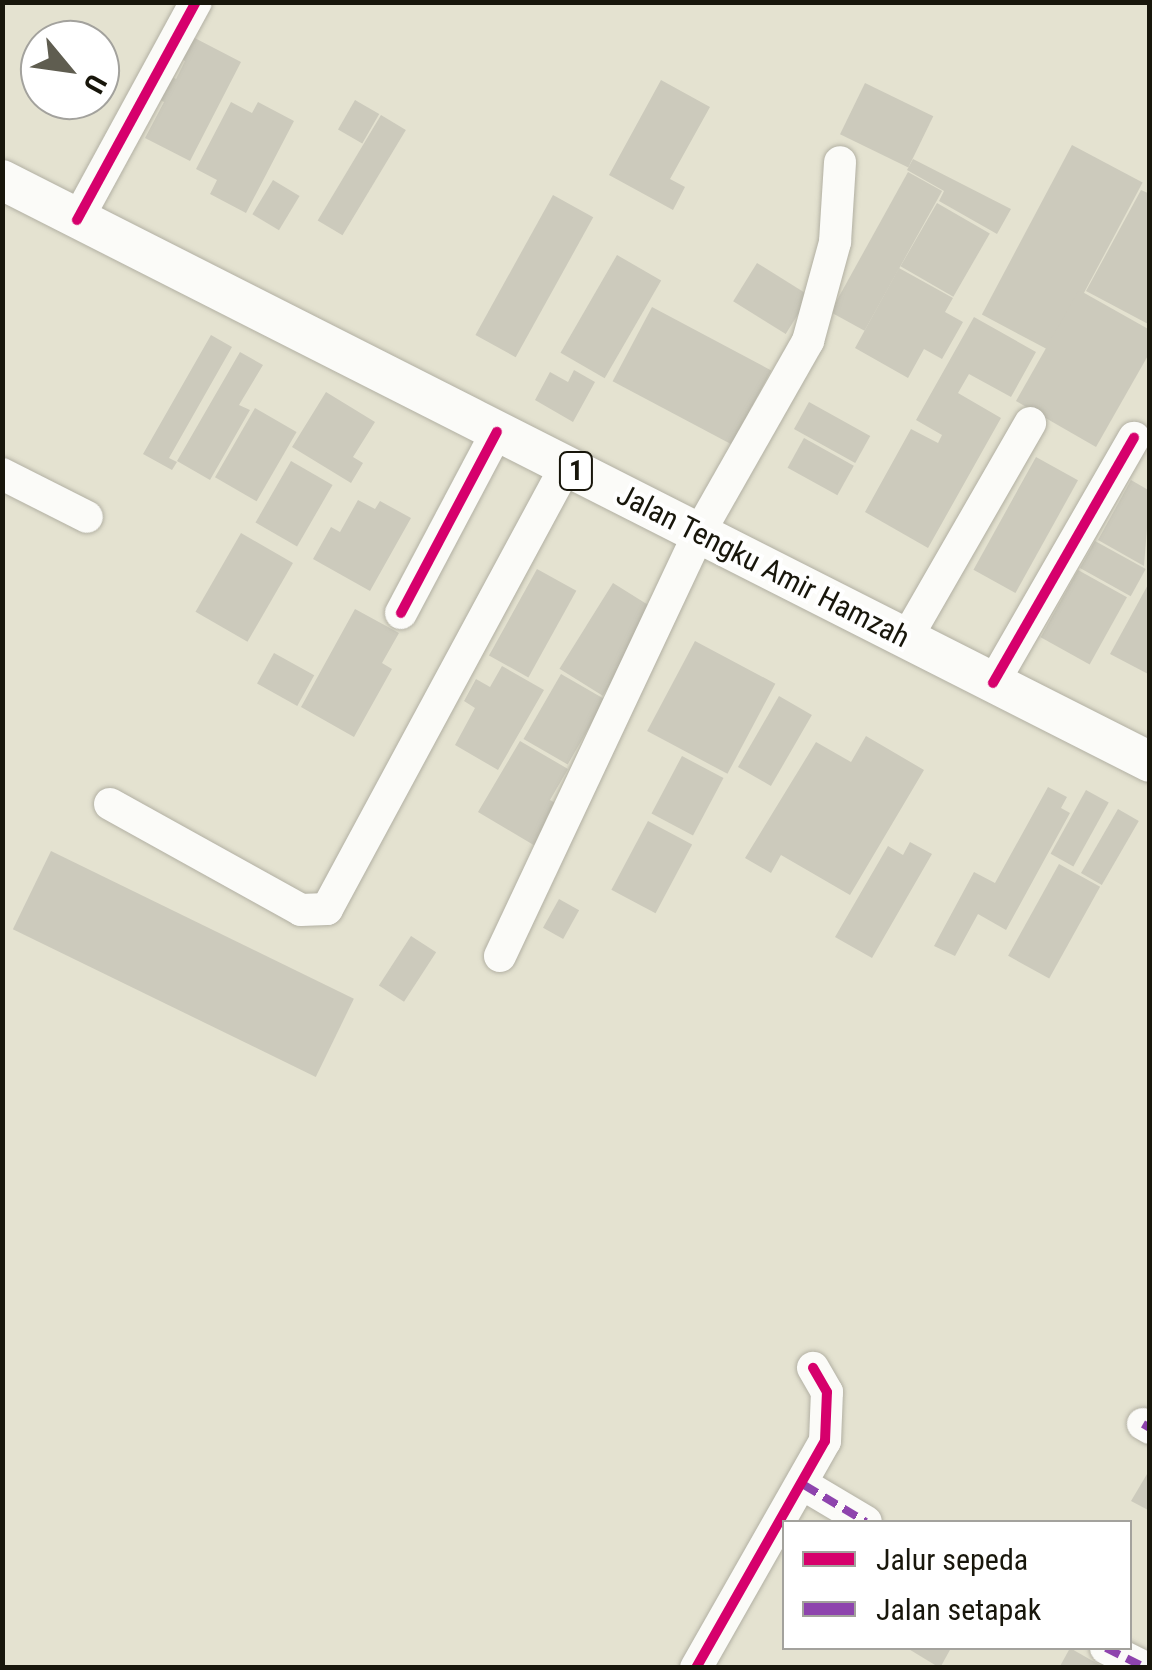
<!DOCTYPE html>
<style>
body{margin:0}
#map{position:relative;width:1152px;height:1670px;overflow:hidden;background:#e4e2d0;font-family:"Roboto Condensed",sans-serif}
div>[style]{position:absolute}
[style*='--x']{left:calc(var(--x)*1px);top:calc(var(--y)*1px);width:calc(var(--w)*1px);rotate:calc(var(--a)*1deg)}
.building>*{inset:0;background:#cccabc;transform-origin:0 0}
.roads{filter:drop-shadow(0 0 2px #b2b0a3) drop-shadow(0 0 2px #b2b0a3)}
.minor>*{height:32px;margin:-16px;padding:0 16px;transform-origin:16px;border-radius:16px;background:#fbfbf8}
.major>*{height:40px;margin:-20px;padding:0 20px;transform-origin:20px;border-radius:20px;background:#fbfbf8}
.quiet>*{height:8px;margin-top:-4px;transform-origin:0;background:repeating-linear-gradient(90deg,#8e44ad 0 15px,transparent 0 23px)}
.cycleway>*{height:10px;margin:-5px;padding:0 5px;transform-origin:5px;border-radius:5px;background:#d6006c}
span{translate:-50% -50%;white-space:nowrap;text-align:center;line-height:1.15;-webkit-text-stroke:8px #fff;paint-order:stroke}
.shield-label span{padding:2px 8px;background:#fff;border:2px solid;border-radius:8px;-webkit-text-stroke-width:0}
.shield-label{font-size:28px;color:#18160b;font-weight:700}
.street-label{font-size:30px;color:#18160b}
.frame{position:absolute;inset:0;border:5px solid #18160b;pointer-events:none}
.legend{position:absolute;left:782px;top:1520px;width:350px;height:130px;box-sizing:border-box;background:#fff;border:2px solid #a3a29d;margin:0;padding:12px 18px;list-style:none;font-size:30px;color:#18160b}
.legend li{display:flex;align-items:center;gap:20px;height:50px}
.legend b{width:50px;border:2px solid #a3a29d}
.north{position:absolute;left:20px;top:20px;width:100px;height:100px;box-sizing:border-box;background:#fff;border:2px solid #a3a29d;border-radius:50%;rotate:119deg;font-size:28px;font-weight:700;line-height:40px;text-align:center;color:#18160b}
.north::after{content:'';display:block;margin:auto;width:35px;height:45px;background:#5f5d50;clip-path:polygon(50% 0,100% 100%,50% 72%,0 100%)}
</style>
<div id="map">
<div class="building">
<i style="clip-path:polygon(187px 34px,241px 62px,190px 161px,145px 138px,164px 102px,154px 97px,166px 73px,176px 79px,185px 61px,176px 56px)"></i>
<i style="clip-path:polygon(661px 80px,710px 107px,670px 179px,685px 187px,673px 210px,609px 175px)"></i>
<i style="left:865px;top:83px;width:76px;height:57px;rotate:26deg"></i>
<i style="left:355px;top:100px;width:28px;height:34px;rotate:30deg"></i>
<i style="clip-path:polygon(231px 102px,252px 113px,258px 102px,294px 121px,246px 213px,210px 194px,217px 180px,196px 169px)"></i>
<i style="left:381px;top:115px;width:29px;height:123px;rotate:31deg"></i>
<i style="left:1072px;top:145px;width:80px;height:192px;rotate:28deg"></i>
<i style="clip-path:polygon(913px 159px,1011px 209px,997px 234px,939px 201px,944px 191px,907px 170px)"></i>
<i style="left:908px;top:172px;width:39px;height:160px;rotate:29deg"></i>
<i style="left:273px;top:180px;width:31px;height:40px;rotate:31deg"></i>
<i style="clip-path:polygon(1141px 190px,1150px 194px,1150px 325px,1086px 291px)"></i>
<i style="left:553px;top:195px;width:46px;height:160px;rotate:29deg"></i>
<i style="left:937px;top:203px;width:61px;height:73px;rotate:30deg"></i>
<i style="left:617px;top:255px;width:51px;height:113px;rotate:30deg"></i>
<i style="left:757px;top:263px;width:62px;height:45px;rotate:32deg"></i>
<i style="clip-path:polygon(899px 268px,953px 298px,945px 312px,963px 322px,942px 359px,924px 349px,908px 378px,855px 348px)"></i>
<i style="clip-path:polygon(1079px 290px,1150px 330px,1150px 352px,1096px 447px,1016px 401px)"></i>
<i style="left:652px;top:307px;width:135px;height:84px;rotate:28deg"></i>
<i style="clip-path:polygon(974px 317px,1036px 352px,1011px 397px,969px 374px,958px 393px,1001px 418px,928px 548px,865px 512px,911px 429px,938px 443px,942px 435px,916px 420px)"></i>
<i style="clip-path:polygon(211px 335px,232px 347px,169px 458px,177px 462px,172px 470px,143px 454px)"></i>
<i style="clip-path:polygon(240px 352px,263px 365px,239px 405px,250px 410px,210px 480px,177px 461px)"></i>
<i style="clip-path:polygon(574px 370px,595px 382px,573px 422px,535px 400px,550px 372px,568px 382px)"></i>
<i style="clip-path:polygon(326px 392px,375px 422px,353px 457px,363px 463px,351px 483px,292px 447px)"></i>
<i style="left:809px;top:402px;width:70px;height:31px;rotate:29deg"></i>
<i style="left:255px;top:408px;width:48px;height:80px;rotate:30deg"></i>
<i style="left:804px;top:438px;width:57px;height:34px;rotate:29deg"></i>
<i style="left:1036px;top:457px;width:48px;height:129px;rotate:29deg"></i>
<i style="left:291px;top:461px;width:48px;height:71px;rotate:30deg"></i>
<i style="clip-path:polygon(1131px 480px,1150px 491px,1144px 566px,1098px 540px)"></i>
<i style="clip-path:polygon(358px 500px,375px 509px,380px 501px,411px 518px,370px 591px,313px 559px,331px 527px,340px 532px)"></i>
<i style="left:241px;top:533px;width:60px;height:91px;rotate:30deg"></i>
<i style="left:1095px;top:541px;width:58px;height:31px;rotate:29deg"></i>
<i style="left:537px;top:569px;width:45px;height:99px;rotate:29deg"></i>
<i style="left:1078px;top:570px;width:56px;height:77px;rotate:29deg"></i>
<i style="clip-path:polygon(1150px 581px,1150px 675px,1110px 654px)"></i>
<i style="left:613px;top:583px;width:51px;height:101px;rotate:32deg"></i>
<i style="clip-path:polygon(355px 609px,399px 633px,382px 663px,392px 669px,354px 737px,301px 707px)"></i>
<i style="left:695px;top:641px;width:91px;height:102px;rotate:28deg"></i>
<i style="left:274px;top:653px;width:46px;height:35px;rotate:29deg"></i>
<i style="clip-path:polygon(502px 666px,544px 690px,498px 770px,455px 745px,475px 708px,464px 701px,476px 679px,490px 687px)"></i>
<i style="left:561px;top:674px;width:51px;height:75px;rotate:30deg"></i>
<i style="left:779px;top:696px;width:38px;height:82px;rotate:30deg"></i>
<i style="clip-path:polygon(866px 736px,924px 770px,850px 895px,781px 855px,771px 873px,745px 858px,816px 742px,851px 762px)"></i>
<i style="clip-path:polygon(520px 741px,568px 769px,550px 800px,566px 809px,542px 850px,478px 812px)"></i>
<i style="left:682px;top:756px;width:47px;height:65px;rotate:28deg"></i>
<i style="clip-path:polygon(1048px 787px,1067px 797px,1061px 808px,1070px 813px,1006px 930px,978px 914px,955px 956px,934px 946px,974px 872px,995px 883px)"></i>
<i style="left:1086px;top:790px;width:26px;height:73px;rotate:29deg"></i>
<i style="left:1118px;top:809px;width:24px;height:74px;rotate:30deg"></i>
<i style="left:648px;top:821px;width:50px;height:78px;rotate:28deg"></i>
<i style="clip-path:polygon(910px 842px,932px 854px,872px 958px,835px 937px,888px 846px,903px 855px)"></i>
<i style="left:51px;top:851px;width:337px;height:87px;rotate:26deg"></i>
<i style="left:1059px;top:864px;width:47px;height:105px;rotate:29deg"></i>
<i style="left:559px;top:899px;width:23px;height:33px;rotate:29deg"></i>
<i style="left:411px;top:936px;width:30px;height:59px;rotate:33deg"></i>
<i style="clip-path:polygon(1150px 1469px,1150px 1511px,1131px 1501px)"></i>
<i style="clip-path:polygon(907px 1648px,951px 1648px,940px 1668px)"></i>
<i style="clip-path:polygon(1070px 1648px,1105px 1668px,1059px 1668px)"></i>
</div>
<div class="roads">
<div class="minor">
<i style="--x:77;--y:220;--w:248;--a:-61.4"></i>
<i style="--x:2;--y:474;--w:95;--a:26.8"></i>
<i style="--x:401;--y:613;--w:205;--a:-62.1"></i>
<i style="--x:906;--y:639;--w:249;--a:-60.1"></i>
<i style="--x:993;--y:683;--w:283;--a:-60.1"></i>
<i style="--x:110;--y:804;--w:218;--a:29"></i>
<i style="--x:301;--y:910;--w:26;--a:-2"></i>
<i style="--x:327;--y:909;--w:503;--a:-61.65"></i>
<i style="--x:500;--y:956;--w:467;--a:-64.8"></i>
<i style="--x:699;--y:533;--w:221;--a:-60.4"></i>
<i style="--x:808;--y:341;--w:103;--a:-74.7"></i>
<i style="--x:835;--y:242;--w:80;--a:-86.4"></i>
<i style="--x:1143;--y:1424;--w:8;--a:30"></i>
<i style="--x:804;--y:1485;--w:72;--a:30.8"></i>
<i style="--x:1106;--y:1648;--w:45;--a:26.6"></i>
<i style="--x:696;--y:1668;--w:261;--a:-60.4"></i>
<i style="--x:825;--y:1441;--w:49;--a:-87.7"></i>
<i style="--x:827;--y:1392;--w:28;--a:-120"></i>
</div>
<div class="major">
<i style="--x:2;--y:180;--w:1287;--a:26.88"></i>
</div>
</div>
<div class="quiet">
<i style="--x:1143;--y:1424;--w:8;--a:30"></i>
<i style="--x:804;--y:1485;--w:72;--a:30.8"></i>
<i style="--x:1106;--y:1648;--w:45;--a:26.6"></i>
</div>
<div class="cycleway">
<i style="--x:77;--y:220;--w:248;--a:-61.4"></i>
<i style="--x:401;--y:613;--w:205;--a:-62.1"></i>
<i style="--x:993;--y:683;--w:283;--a:-60.1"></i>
<i style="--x:696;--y:1668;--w:261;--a:-60.4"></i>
<i style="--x:825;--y:1441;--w:49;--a:-87.7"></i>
<i style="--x:827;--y:1392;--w:28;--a:-120"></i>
</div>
<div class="shield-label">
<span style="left:576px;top:471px">1</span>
</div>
<div class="street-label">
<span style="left:763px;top:566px;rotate:27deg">Jalan Tengku Amir Hamzah</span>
</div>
<div class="frame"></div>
<ul class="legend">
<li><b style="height:12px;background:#d6006c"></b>Jalur sepeda</li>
<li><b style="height:12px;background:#8e44ad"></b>Jalan setapak</li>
</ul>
<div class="north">U</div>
</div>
